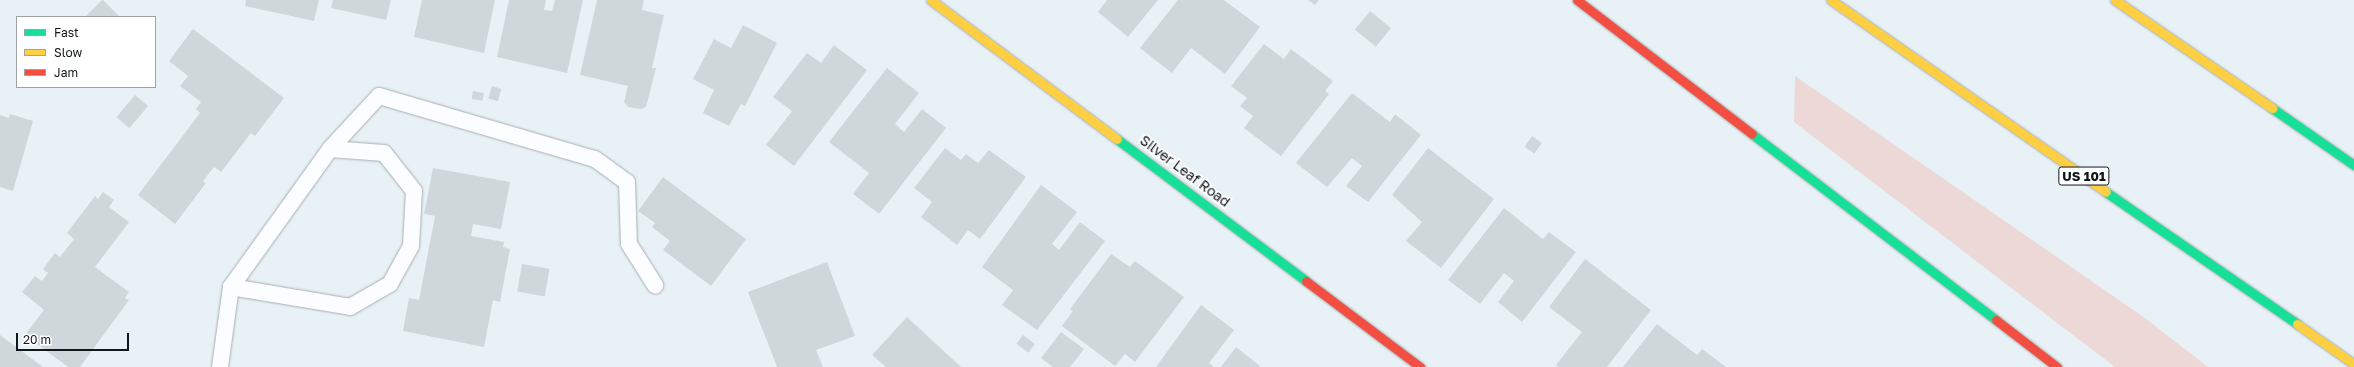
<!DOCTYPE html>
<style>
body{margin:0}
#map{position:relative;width:2354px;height:367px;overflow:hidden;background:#e8f2f6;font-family:"Golos Text",sans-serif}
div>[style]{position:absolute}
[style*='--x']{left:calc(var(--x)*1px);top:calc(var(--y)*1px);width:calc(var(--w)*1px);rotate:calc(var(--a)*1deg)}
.green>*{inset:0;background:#ecd8d6}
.building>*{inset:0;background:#d0d7db;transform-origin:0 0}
.roads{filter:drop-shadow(0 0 1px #a7aeb2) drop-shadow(0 0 1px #a7aeb2)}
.lane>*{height:16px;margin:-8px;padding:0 8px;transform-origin:8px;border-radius:8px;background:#fcfdfe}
.fast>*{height:9px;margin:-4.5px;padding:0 4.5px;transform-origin:4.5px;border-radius:4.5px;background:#16e098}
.slow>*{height:9px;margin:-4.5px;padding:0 4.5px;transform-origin:4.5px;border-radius:4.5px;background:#ffcf43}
.jam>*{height:9px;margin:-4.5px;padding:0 4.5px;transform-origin:4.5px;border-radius:4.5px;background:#f24e42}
span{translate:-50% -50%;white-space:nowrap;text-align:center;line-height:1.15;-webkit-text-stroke:3.5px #fff;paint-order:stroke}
.shield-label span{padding:1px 3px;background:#fff;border:1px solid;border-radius:3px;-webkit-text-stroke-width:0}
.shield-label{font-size:13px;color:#11171a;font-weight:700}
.street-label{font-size:14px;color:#11171a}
.legend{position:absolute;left:16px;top:16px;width:140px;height:72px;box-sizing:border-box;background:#fff;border:1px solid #a0a2a3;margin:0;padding:5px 7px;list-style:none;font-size:12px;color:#11171a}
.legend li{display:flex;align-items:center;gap:8px;height:20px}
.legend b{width:20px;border:1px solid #a0a2a3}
.scale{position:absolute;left:16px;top:333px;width:113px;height:18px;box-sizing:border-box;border:2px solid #11171a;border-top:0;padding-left:5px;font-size:12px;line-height:14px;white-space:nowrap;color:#11171a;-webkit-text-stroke:3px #fff;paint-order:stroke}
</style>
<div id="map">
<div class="green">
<i style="clip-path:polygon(1795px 76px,2145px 318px,2208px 367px,2115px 367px,1794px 122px)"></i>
</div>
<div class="building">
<i style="clip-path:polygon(102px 0,103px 0,120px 17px,85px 17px)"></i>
<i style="clip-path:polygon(246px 0,319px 0,314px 21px,245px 6px)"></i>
<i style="clip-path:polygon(333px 0,391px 0,386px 20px,331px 8px)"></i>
<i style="clip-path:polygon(422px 0,495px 0,484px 53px,414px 37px)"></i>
<i style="clip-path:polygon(509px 0,546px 0,544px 10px,552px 11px,555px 0,583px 0,567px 73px,497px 57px)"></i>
<i style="clip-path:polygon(597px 0,644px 0,642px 10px,664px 15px,652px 68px,656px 68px,646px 107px,641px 109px,628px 107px,624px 102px,628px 86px,580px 75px)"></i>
<i style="clip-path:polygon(1107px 0,1158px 0,1128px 37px,1098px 12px)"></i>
<i style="clip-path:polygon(1178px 0,1224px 0,1260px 27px,1225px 74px,1191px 48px,1172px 73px,1140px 48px)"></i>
<i style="clip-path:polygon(1308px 0,1319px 0,1315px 5px)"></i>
<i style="left:1370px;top:11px;width:27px;height:24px;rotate:39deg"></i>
<i style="clip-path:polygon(743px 25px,777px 43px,745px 106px,741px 104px,729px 126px,703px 113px,714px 90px,693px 79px,714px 39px,731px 48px)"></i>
<i style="clip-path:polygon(193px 29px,284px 98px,255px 136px,251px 133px,221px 172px,214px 167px,203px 181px,206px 183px,175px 224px,138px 195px,200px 113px,196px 109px,201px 102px,180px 86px,188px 76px,169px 61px)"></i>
<i style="clip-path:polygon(1264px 44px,1284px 59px,1291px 49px,1333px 81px,1325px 91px,1329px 94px,1281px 156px,1244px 128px,1253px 116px,1240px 106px,1247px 98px,1231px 86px)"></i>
<i style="clip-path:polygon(834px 45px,867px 70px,794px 166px,766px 145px,792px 111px,773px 97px,807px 53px,821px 63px)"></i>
<i style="clip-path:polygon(887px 68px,919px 93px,895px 124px,904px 132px,922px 109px,946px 128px,879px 214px,853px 194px,869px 173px,829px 142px)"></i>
<i style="left:492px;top:86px;width:10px;height:13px;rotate:17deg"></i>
<i style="left:473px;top:91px;width:11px;height:8px;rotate:10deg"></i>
<i style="clip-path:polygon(1352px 93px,1390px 122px,1395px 114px,1421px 135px,1368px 202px,1346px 186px,1362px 166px,1352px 158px,1327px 187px,1296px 163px)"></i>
<i style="left:135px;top:95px;width:17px;height:29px;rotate:40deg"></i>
<i style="clip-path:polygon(10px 114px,33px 121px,13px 191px,0 187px,0 115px,9px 118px)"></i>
<i style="left:1532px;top:136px;width:12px;height:13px;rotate:35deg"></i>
<i style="clip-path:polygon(945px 148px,961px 160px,966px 154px,978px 163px,989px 150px,1026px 177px,980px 239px,968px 230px,957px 245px,921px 217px,932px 202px,914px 188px)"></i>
<i style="clip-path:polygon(1428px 148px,1494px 199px,1441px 268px,1406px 241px,1422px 222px,1392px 195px)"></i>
<i style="clip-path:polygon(433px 168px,510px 182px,501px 229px,473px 224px,471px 236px,504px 242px,503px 247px,510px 249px,500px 302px,493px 300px,484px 347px,403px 331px,409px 298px,419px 300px,435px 216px,424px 214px)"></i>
<i style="clip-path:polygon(663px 177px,746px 239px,711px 286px,663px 250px,670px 241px,652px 227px,655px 223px,638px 211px)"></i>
<i style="clip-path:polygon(1041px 185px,1077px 212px,1052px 244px,1059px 250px,1080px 222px,1105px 241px,1037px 330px,1002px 305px,1013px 290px,982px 267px)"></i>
<i style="clip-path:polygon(103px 192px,114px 200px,109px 207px,129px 222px,95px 267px,129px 292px,125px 298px,129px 300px,80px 367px,68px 367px,25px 335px,44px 310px,22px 292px,35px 276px,42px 281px,48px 273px,43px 269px,55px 253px,60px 257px,74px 239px,67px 233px,95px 196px,98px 199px)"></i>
<i style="clip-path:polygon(1504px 208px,1543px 239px,1549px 232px,1576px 252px,1522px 322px,1498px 302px,1514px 281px,1504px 273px,1480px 304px,1448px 280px)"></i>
<i style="clip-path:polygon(1111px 254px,1130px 267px,1135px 261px,1184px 297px,1135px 362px,1125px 354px,1115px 366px,1062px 326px,1073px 311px,1070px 309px)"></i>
<i style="clip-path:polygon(1585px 259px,1651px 310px,1607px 367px,1559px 367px,1556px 365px,1582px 332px,1549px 307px)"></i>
<i style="clip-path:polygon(827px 262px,855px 336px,816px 350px,823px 367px,777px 367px,748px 292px)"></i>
<i style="left:522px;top:264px;width:28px;height:28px;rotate:10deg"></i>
<i style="clip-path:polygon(1201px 305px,1234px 330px,1209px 363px,1214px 367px,1156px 367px)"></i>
<i style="clip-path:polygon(907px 317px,961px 367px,886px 367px,872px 355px)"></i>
<i style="clip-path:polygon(1657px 324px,1697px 355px,1702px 349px,1726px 367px,1623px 367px)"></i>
<i style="clip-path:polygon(1061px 332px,1084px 349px,1070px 367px,1053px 367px,1041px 358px)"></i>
<i style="clip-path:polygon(0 335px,43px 367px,0 367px)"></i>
<i style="left:1023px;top:335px;width:15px;height:11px;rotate:37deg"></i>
<i style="clip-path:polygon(1236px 347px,1260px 366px,1259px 367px,1221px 367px)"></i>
</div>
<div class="roads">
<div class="lane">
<i style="--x:231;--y:287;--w:121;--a:9.5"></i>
<i style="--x:350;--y:307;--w:46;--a:-29.9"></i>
<i style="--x:390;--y:284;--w:43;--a:-61.1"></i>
<i style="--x:411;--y:246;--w:55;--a:-86.9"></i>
<i style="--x:414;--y:191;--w:48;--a:-128.3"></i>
<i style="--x:384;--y:153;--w:54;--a:-175.8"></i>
<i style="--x:220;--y:367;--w:81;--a:-82.2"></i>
<i style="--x:231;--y:287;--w:170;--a:-54.3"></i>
<i style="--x:330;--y:149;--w:72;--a:-47.2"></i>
<i style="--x:379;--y:96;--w:225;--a:16.3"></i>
<i style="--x:595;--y:159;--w:39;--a:36"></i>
<i style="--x:627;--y:182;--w:62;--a:88.2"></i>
<i style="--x:629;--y:244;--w:49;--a:57.6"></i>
</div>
<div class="fast">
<i style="--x:2272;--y:108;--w:100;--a:34.8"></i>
<i style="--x:1752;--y:134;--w:307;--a:37.3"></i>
<i style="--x:1117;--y:139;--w:236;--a:36.9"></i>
<i style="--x:2106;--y:192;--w:232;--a:34.6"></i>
</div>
<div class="slow">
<i style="--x:931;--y:0;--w:232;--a:36.8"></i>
<i style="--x:1831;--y:0;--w:335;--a:34.9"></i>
<i style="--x:2115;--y:0;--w:191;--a:34.5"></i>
<i style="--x:2297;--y:324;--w:70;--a:35.1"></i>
</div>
<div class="jam">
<i style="--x:1577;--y:0;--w:220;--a:37.4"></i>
<i style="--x:1306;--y:281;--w:143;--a:37"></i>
<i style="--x:1996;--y:320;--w:77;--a:37.6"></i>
</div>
</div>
<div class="shield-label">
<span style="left:2084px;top:176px">US 101</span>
</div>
<div class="street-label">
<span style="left:1185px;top:171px;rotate:37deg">Silver Leaf Road</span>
</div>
<ul class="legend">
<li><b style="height:5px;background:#16e098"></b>Fast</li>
<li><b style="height:5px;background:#ffcf43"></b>Slow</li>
<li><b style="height:5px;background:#f24e42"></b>Jam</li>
</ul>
<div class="scale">20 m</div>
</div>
